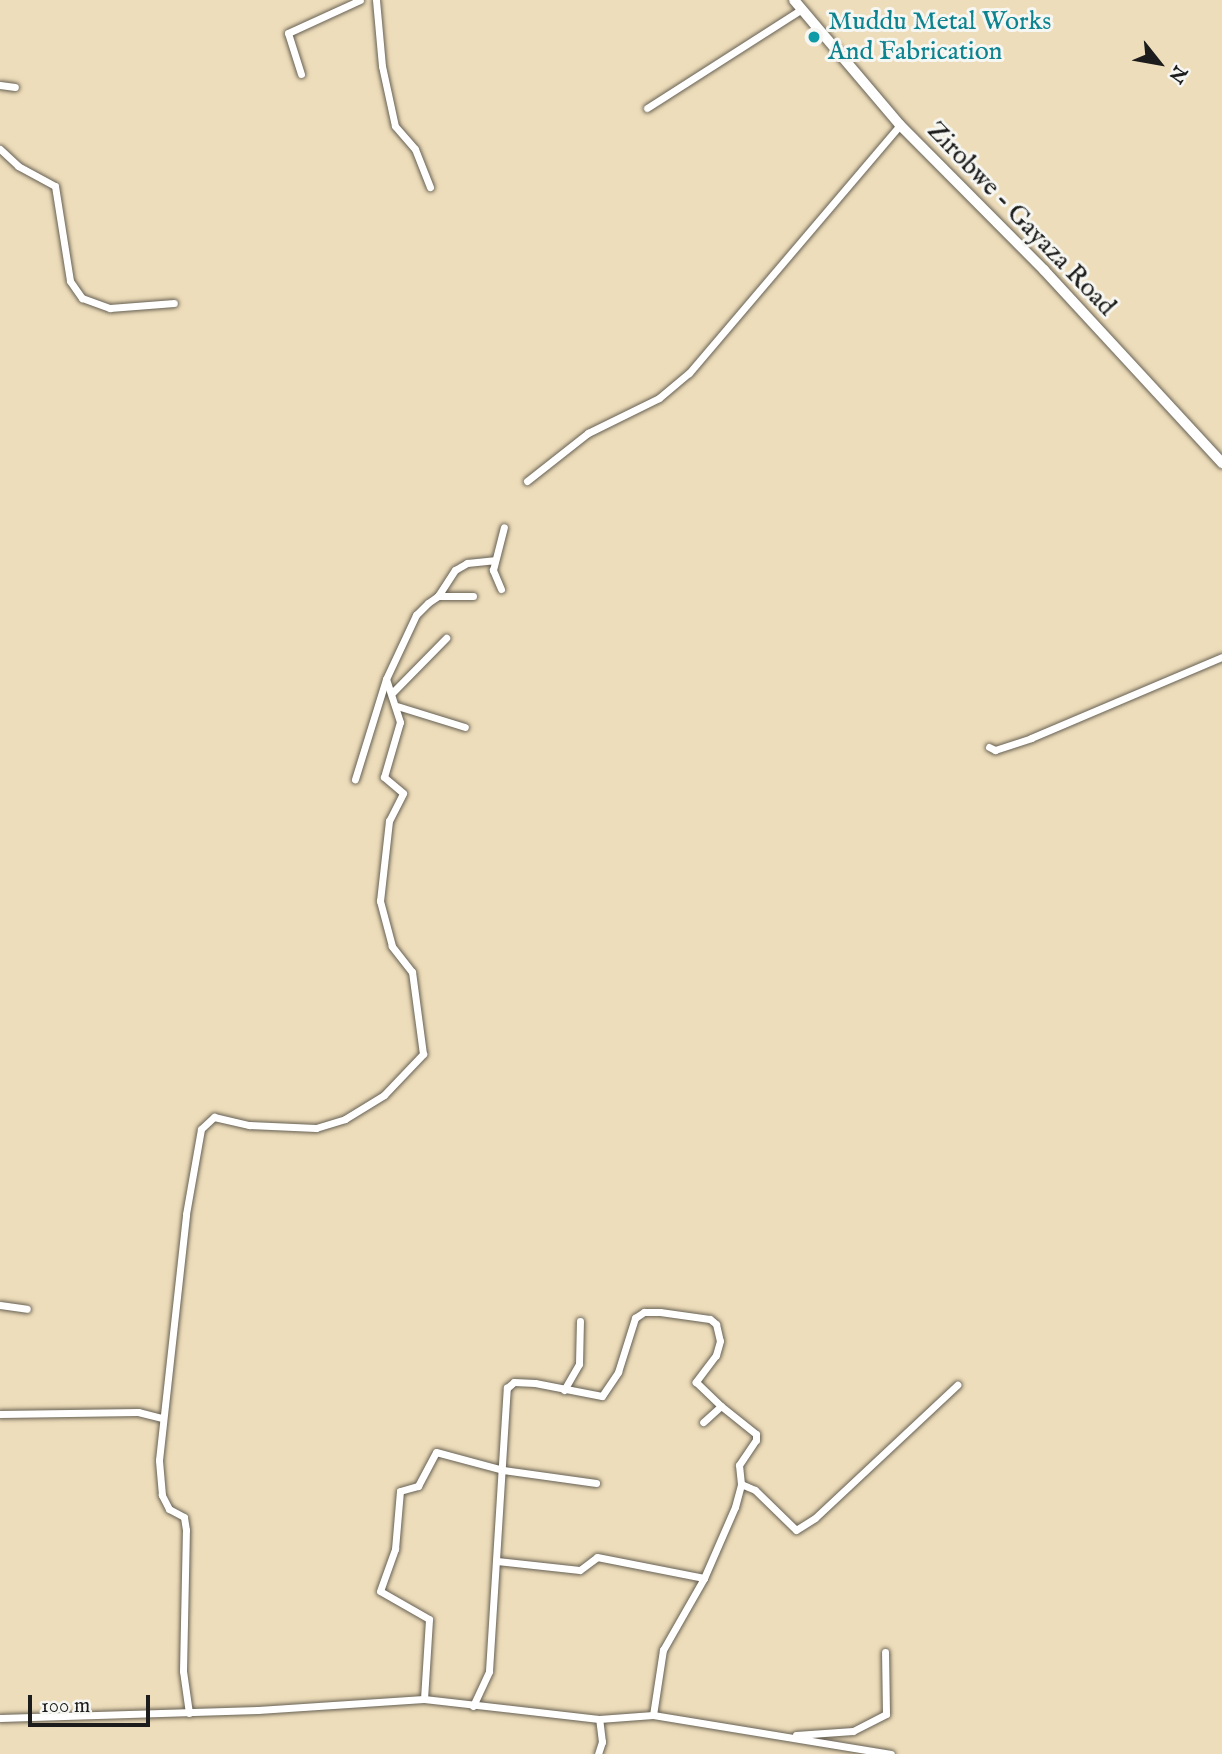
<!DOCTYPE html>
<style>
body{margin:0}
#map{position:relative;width:1222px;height:1754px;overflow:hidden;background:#eeddba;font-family:"IM FELL English",serif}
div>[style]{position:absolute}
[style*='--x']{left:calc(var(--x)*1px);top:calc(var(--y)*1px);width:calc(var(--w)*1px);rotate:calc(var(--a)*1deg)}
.roads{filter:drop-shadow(0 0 2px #666053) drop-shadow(0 0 2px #666053)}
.street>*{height:7px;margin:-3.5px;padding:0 3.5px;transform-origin:3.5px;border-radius:3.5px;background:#fff}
.secondary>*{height:10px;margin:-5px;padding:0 5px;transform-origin:5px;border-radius:5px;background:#fff}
.dots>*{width:19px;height:19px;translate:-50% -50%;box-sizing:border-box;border:4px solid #f6f6f2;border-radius:50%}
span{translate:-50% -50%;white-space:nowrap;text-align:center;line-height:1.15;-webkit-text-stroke:6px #f6f6f2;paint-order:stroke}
.culture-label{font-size:26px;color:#0d838f}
.left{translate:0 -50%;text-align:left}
.street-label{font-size:26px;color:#1c1c1c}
.north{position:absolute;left:1124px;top:28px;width:70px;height:70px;-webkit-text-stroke:5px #f6f6f2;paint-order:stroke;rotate:121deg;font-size:19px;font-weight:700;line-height:28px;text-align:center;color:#1c1c1c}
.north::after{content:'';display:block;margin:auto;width:24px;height:32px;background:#1c1c1c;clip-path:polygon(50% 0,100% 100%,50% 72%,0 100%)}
.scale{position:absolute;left:28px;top:1695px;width:122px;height:32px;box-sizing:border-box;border:4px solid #1c1c1c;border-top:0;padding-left:9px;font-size:21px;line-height:24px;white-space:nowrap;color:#1c1c1c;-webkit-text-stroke:5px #f6f6f2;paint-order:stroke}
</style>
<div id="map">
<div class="roads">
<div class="street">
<i style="--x:376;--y:0;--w:66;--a:84.8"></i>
<i style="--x:382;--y:66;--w:61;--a:77.8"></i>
<i style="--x:395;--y:126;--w:30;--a:49"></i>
<i style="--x:415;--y:149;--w:41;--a:68.5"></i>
<i style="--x:301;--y:74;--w:43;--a:-107.6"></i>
<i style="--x:288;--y:33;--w:79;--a:-24.6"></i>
<i style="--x:0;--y:85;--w:15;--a:8"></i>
<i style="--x:647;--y:108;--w:184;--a:-32.6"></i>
<i style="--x:0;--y:149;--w:25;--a:43"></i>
<i style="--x:18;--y:166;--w:42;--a:28.4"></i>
<i style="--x:55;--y:186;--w:96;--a:81"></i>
<i style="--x:70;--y:281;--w:21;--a:55"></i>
<i style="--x:82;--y:298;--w:30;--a:20"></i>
<i style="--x:110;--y:308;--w:64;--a:-4.5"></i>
<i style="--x:527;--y:481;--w:78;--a:-38.2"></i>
<i style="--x:588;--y:433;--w:79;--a:-26.2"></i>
<i style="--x:659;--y:398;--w:39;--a:-40"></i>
<i style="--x:689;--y:373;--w:326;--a:-49.6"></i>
<i style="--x:501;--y:589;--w:21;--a:-113"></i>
<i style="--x:493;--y:570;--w:44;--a:-75.7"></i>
<i style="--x:438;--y:596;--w:31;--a:-57"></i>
<i style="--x:455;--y:570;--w:14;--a:-30"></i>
<i style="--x:467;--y:563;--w:27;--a:-6"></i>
<i style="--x:386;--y:679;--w:71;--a:-64.9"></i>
<i style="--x:416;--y:615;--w:17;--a:-45"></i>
<i style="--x:428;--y:603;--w:12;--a:-35"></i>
<i style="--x:438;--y:596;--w:35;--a:0"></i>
<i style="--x:393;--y:692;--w:76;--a:-45.5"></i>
<i style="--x:397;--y:706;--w:71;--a:17.2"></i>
<i style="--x:989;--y:747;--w:7;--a:27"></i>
<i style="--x:995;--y:750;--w:38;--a:-18"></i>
<i style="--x:1031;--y:738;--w:207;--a:-23"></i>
<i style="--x:0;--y:1305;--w:27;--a:8"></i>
<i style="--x:564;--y:1390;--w:30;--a:-60"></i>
<i style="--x:579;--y:1364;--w:43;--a:-88.7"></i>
<i style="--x:0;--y:1414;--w:138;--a:-0.8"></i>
<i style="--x:138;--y:1412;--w:25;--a:14"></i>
<i style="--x:741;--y:1484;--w:15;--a:23"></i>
<i style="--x:755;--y:1490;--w:57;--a:44.3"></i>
<i style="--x:796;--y:1530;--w:22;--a:-32"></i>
<i style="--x:815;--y:1518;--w:195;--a:-43.1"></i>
<i style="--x:497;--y:1561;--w:83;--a:6.2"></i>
<i style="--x:580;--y:1570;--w:21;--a:-37"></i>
<i style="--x:597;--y:1557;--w:109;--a:11.1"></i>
<i style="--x:424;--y:1699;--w:80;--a:-86.4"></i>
<i style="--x:429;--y:1619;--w:56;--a:-150.3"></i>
<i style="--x:380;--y:1591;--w:45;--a:-70.3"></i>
<i style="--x:395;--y:1549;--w:58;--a:-85.1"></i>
<i style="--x:400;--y:1491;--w:19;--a:-16"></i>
<i style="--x:418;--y:1486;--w:38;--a:-62"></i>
<i style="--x:436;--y:1452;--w:69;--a:15"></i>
<i style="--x:503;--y:1470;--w:94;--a:8"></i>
<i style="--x:473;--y:1706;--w:38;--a:-65"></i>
<i style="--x:489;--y:1671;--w:284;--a:-86.4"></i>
<i style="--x:507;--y:1388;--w:9;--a:-41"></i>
<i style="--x:514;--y:1382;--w:21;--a:3"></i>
<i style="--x:535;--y:1383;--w:68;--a:11"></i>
<i style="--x:602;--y:1396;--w:29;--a:-56"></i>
<i style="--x:618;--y:1372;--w:57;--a:-72.5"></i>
<i style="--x:635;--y:1318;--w:11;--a:-34"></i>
<i style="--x:644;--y:1312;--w:16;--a:0"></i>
<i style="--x:660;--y:1312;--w:50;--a:8"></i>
<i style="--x:710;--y:1319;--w:8;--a:40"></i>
<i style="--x:716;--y:1324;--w:17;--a:77"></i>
<i style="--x:720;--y:1341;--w:15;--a:106"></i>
<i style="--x:716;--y:1355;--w:34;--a:127"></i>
<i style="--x:696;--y:1382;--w:35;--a:44"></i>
<i style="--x:189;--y:1713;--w:42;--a:-98.1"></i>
<i style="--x:183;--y:1671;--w:141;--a:-88.8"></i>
<i style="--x:186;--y:1530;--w:13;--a:-99"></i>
<i style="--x:184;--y:1517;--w:17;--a:-152"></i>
<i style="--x:169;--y:1509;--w:16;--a:-117"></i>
<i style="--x:162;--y:1495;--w:35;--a:-95"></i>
<i style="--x:159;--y:1460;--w:247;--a:-83.7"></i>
<i style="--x:186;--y:1214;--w:86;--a:-80"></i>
<i style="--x:201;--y:1129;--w:18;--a:-43"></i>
<i style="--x:214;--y:1117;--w:36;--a:13"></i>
<i style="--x:249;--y:1125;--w:67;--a:2.6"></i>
<i style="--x:316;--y:1128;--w:30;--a:-17"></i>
<i style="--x:345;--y:1119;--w:46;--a:-31.6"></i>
<i style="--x:384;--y:1095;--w:57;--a:-46.4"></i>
<i style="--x:423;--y:1054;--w:83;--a:-97.6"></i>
<i style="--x:412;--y:972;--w:33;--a:-128"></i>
<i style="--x:392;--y:946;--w:47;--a:-104.9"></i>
<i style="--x:380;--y:901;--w:81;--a:-83.6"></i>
<i style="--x:389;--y:821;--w:31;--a:-63"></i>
<i style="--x:403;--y:793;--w:25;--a:-140"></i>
<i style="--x:384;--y:777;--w:57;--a:-73.8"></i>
<i style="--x:400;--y:722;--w:45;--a:-108"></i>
<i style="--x:386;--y:679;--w:105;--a:107.2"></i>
<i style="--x:653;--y:1715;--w:66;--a:-81.3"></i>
<i style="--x:663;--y:1650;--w:83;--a:-60.3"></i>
<i style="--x:704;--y:1578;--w:77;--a:-66.4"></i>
<i style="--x:735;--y:1507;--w:24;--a:-75"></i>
<i style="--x:741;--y:1484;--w:19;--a:-96"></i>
<i style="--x:739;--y:1465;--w:30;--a:-56"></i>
<i style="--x:756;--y:1440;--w:6;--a:-90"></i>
<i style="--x:756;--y:1434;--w:45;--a:-141.3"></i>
<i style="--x:721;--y:1406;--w:24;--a:138"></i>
<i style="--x:0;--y:1718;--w:258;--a:-1.8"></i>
<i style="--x:258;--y:1710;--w:166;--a:-3.8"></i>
<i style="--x:424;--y:1699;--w:176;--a:6.5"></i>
<i style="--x:599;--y:1719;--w:54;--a:-4.2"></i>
<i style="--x:653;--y:1715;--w:241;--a:9.3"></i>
<i style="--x:796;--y:1735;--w:57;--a:-4"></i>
<i style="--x:853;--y:1731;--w:37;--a:-27"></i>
<i style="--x:886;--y:1714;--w:62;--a:-90.9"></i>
<i style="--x:598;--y:1754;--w:13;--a:-72"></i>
<i style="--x:602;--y:1742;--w:23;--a:-97"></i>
</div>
<div class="secondary">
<i style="--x:794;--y:0;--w:164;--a:49.7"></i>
<i style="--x:900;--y:125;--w:204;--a:45.2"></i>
<i style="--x:1044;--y:270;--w:263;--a:47.3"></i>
</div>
</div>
<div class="dots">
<i style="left:814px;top:37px;background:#0f9aa8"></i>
</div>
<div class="culture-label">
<span class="left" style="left:828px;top:37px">Muddu Metal Works<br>And Fabrication</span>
</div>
<div class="street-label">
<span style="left:1021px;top:219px;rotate:46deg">Zirobwe - Gayaza Road</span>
</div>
<div class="north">N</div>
<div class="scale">100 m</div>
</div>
